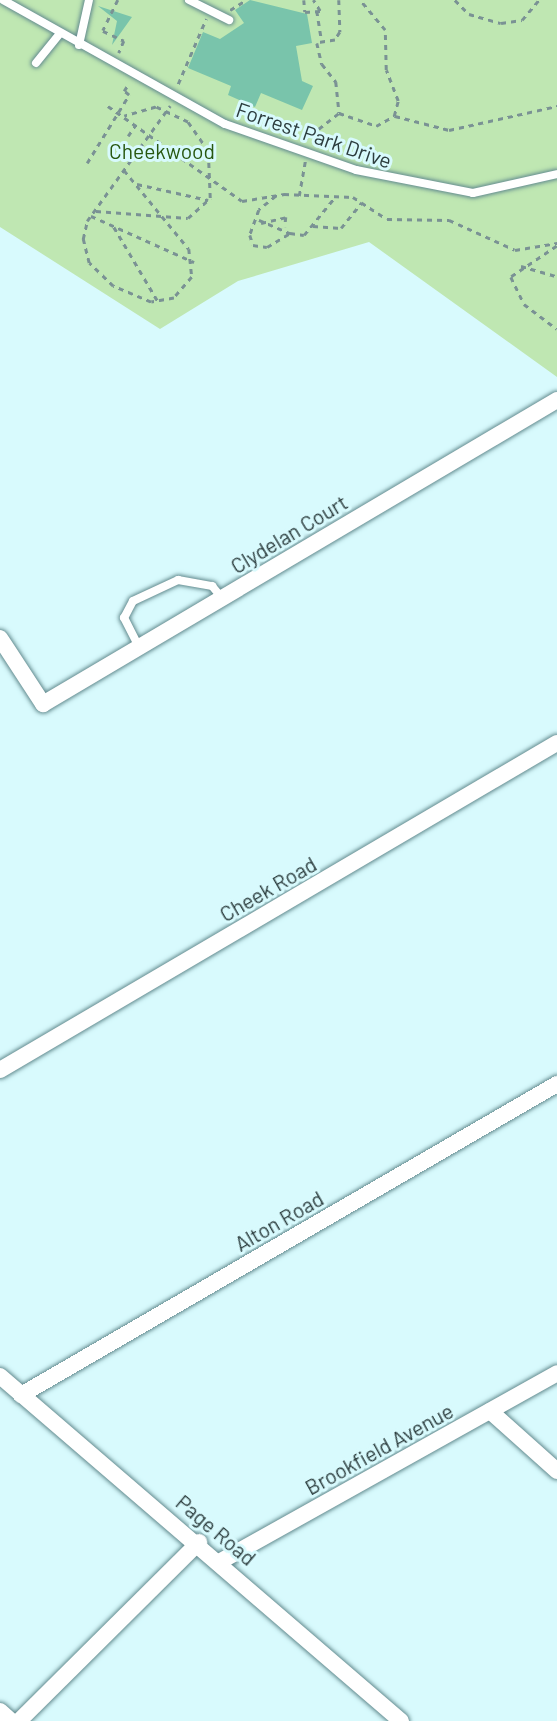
<!DOCTYPE html>
<style>
body{margin:0}
#map{position:relative;width:557px;height:1721px;overflow:hidden;background:#d8fafd;font-family:Barlow,sans-serif}
div>[style]{position:absolute}
[style*='--x']{left:calc(var(--x)*1px);top:calc(var(--y)*1px);width:calc(var(--w)*1px);rotate:calc(var(--a)*1deg)}
.green>*{inset:0;background:#bfe7b2}
.building>*{inset:0;background:#79c4ab}
.path>*{height:2.5px;margin-top:-1.25px;transform-origin:0;background:repeating-linear-gradient(90deg,#7a9294 0 5px,transparent 0 10px)}
.roads{filter:drop-shadow(0 0 2px #638b8f) drop-shadow(0 0 2px #638b8f)}
.lane>*{height:8px;margin:-4px;padding:0 4px;transform-origin:4px;border-radius:4px;background:#fff}
.street>*{height:16px;margin:-8px;padding:0 8px;transform-origin:8px;border-radius:8px;background:#fff}
span{translate:-50% -50%;white-space:nowrap;text-align:center;line-height:1.15;-webkit-text-stroke:6px #d8fafd;paint-order:stroke}
.street-label{font-size:21px;color:#2c3d3e}
.park-label{font-size:21px;color:#285811}
</style>
<div id="map">
<div class="green">
<i style="clip-path:polygon(0 0,557px 0,557px 377px,369px 242px,238px 281px,160px 329px,0 227px)"></i>
</div>
<div class="building">
<i style="clip-path:polygon(250px 0,307px 14px,312px 43px,296px 46px,302px 81px,313px 86px,302px 110px,261px 93px,255px 107px,228px 95px,231px 86px,188px 68px,203px 32px,220px 39px,244px 23px,235px 10px)"></i>
<i style="clip-path:polygon(98px 6px,132px 17px,112px 45px,117px 21px)"></i>
</div>
<div class="path">
<i style="--x:118;--y:0;--w:34;--a:116"></i>
<i style="--x:103;--y:31;--w:23;--a:25"></i>
<i style="--x:124;--y:41;--w:13;--a:113"></i>
<i style="--x:304;--y:0;--w:12;--a:85"></i>
<i style="--x:305;--y:12;--w:15;--a:-4"></i>
<i style="--x:320;--y:11;--w:13;--a:-122"></i>
<i style="--x:339;--y:0;--w:32;--a:88"></i>
<i style="--x:340;--y:32;--w:9;--a:122"></i>
<i style="--x:335;--y:40;--w:18;--a:171"></i>
<i style="--x:317;--y:43;--w:22;--a:77"></i>
<i style="--x:322;--y:64;--w:23;--a:52"></i>
<i style="--x:336;--y:82;--w:31;--a:84"></i>
<i style="--x:339;--y:113;--w:39;--a:19"></i>
<i style="--x:376;--y:126;--w:21;--a:-29"></i>
<i style="--x:394;--y:116;--w:16;--a:-75"></i>
<i style="--x:398;--y:101;--w:33;--a:-111"></i>
<i style="--x:386;--y:70;--w:40;--a:-91.4"></i>
<i style="--x:385;--y:30;--w:39;--a:-130"></i>
<i style="--x:455;--y:0;--w:20;--a:45"></i>
<i style="--x:469;--y:14;--w:33;--a:16"></i>
<i style="--x:501;--y:23;--w:21;--a:-8"></i>
<i style="--x:522;--y:20;--w:26;--a:-50"></i>
<i style="--x:230;--y:10;--w:19;--a:-32"></i>
<i style="--x:317;--y:11;--w:31;--a:81"></i>
<i style="--x:178;--y:84;--w:71;--a:-66.7"></i>
<i style="--x:108;--y:106;--w:164;--a:35.3"></i>
<i style="--x:242;--y:201;--w:43;--a:-9.5"></i>
<i style="--x:284;--y:194;--w:69;--a:2.5"></i>
<i style="--x:353;--y:197;--w:40;--a:32.9"></i>
<i style="--x:387;--y:219;--w:62;--a:0.9"></i>
<i style="--x:449;--y:220;--w:72;--a:24.4"></i>
<i style="--x:515;--y:250;--w:43;--a:-9.5"></i>
<i style="--x:395;--y:116;--w:56;--a:14.5"></i>
<i style="--x:449;--y:130;--w:111;--a:-12.5"></i>
<i style="--x:128;--y:136;--w:14;--a:-56"></i>
<i style="--x:303;--y:141;--w:46;--a:-37.9"></i>
<i style="--x:87;--y:163;--w:80;--a:-58.3"></i>
<i style="--x:129;--y:95;--w:6;--a:-141"></i>
<i style="--x:124;--y:91;--w:9;--a:-58"></i>
<i style="--x:124;--y:170;--w:102;--a:50.6"></i>
<i style="--x:189;--y:249;--w:28;--a:84"></i>
<i style="--x:192;--y:277;--w:28;--a:131"></i>
<i style="--x:174;--y:298;--w:23;--a:170"></i>
<i style="--x:151;--y:302;--w:41;--a:-157.2"></i>
<i style="--x:113;--y:286;--w:33;--a:-136"></i>
<i style="--x:89;--y:263;--w:25;--a:-104"></i>
<i style="--x:83;--y:239;--w:18;--a:-77"></i>
<i style="--x:87;--y:221;--w:142;--a:-54.2"></i>
<i style="--x:137;--y:184;--w:73;--a:12.7"></i>
<i style="--x:276;--y:196;--w:22;--a:141"></i>
<i style="--x:259;--y:210;--w:27;--a:110"></i>
<i style="--x:250;--y:235;--w:10;--a:73"></i>
<i style="--x:253;--y:245;--w:14;--a:8"></i>
<i style="--x:267;--y:247;--w:27;--a:-31"></i>
<i style="--x:290;--y:233;--w:14;--a:8"></i>
<i style="--x:304;--y:235;--w:49;--a:-50.8"></i>
<i style="--x:299;--y:196;--w:35;--a:-80"></i>
<i style="--x:96;--y:211;--w:92;--a:4.4"></i>
<i style="--x:188;--y:218;--w:30;--a:-42"></i>
<i style="--x:210;--y:198;--w:47;--a:-92.4"></i>
<i style="--x:208;--y:151;--w:35;--a:-125"></i>
<i style="--x:188;--y:122;--w:35;--a:-155"></i>
<i style="--x:156;--y:107;--w:33;--a:164"></i>
<i style="--x:91;--y:216;--w:113;--a:24.1"></i>
<i style="--x:259;--y:220;--w:34;--a:23"></i>
<i style="--x:261;--y:223;--w:26;--a:-13"></i>
<i style="--x:286;--y:217;--w:10;--a:96"></i>
<i style="--x:313;--y:226;--w:28;--a:4"></i>
<i style="--x:341;--y:228;--w:33;--a:-51"></i>
<i style="--x:114;--y:227;--w:88;--a:59.4"></i>
<i style="--x:557;--y:246;--w:55;--a:146"></i>
<i style="--x:511;--y:277;--w:30;--a:64"></i>
<i style="--x:524;--y:304;--w:41;--a:37.1"></i>
<i style="--x:521;--y:266;--w:37;--a:16"></i>
</div>
<div class="roads">
<div class="lane">
<i style="--x:3;--y:0;--w:254;--a:29.2"></i>
<i style="--x:225;--y:124;--w:139;--a:19.3"></i>
<i style="--x:356;--y:170;--w:119;--a:11.1"></i>
<i style="--x:473;--y:193;--w:86;--a:-12.7"></i>
<i style="--x:189;--y:0;--w:45;--a:26.6"></i>
<i style="--x:79;--y:45;--w:46;--a:-77.5"></i>
<i style="--x:36;--y:63;--w:36;--a:-51"></i>
<i style="--x:139;--y:647;--w:33;--a:-117"></i>
<i style="--x:124;--y:618;--w:19;--a:-62"></i>
<i style="--x:133;--y:601;--w:50;--a:-25"></i>
<i style="--x:178;--y:580;--w:35;--a:10"></i>
<i style="--x:212;--y:586;--w:16;--a:50"></i>
</div>
<div class="street">
<i style="--x:0;--y:638;--w:79;--a:56.9"></i>
<i style="--x:43;--y:704;--w:597;--a:-30.6"></i>
<i style="--x:0;--y:1070;--w:646;--a:-30.42"></i>
<i style="--x:0;--y:1376;--w:529;--a:40.71"></i>
<i style="--x:21;--y:1395;--w:620;--a:-30.12"></i>
<i style="--x:490;--y:1411;--w:90;--a:41.8"></i>
<i style="--x:221;--y:1561;--w:385;--a:-29.2"></i>
<i style="--x:0;--y:1711;--w:15;--a:42"></i>
<i style="--x:19;--y:1721;--w:254;--a:-44.8"></i>
</div>
</div>
<div class="street-label">
<span style="left:314px;top:135px;rotate:19deg">Forrest Park Drive</span>
<span style="left:289px;top:534px;rotate:-31deg">Clydelan Court</span>
<span style="left:268px;top:889px;rotate:-30deg">Cheek Road</span>
<span style="left:279px;top:1221px;rotate:-30deg">Alton Road</span>
<span style="left:379px;top:1449px;rotate:-29deg">Brookfield Avenue</span>
<span style="left:216px;top:1530px;rotate:40deg">Page Road</span>
</div>
<div class="park-label">
<span style="left:162px;top:151px">Cheekwood</span>
</div>
</div>
